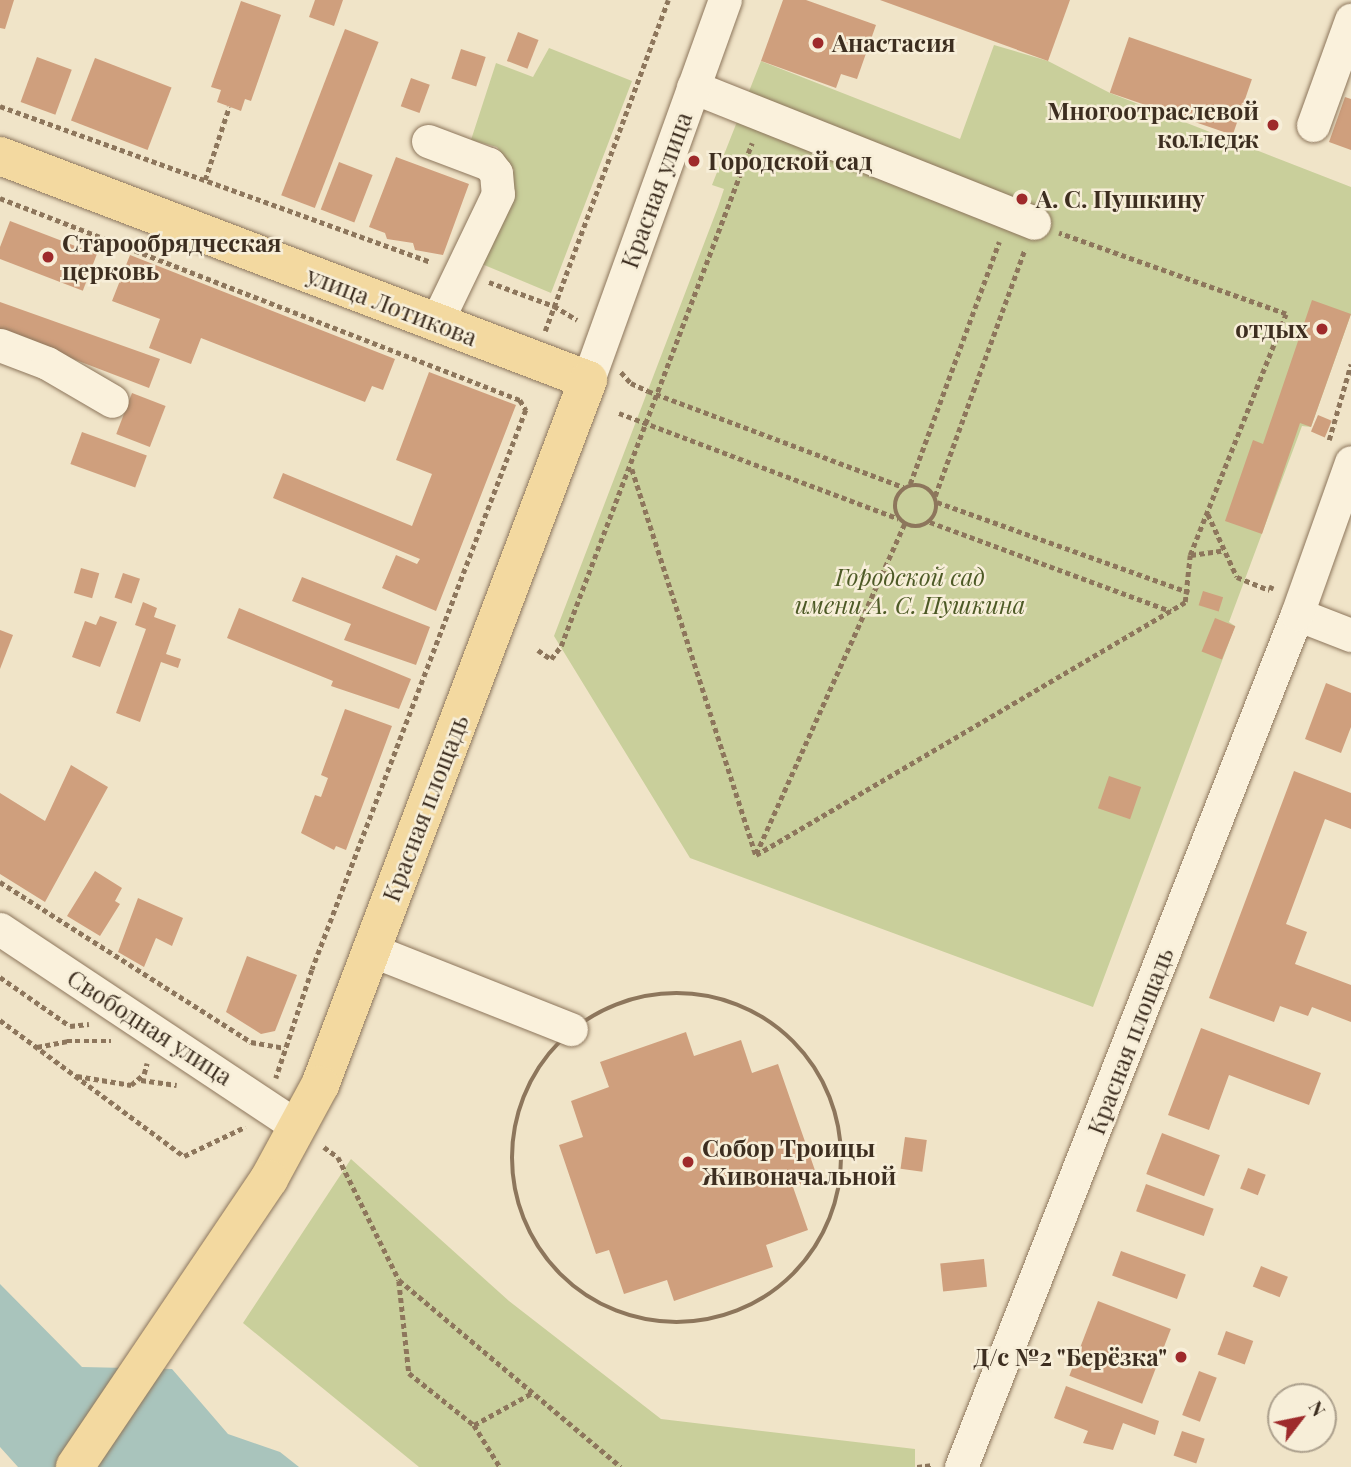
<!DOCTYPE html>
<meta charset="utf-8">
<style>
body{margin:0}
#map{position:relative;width:1351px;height:1467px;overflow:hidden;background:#f0e4c8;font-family:"Playfair Display",serif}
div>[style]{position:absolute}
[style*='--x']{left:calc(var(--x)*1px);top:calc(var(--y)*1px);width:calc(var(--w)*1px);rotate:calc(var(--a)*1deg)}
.green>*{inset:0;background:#c9cf9b}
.water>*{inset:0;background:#a9c4bc}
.building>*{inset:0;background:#cf9f7d;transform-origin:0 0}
.path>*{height:4.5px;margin-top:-2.25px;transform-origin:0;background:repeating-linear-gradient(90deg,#8d765c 0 5px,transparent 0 8.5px)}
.path>.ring{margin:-2.25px;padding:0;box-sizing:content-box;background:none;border:4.5px solid #8d765c;border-radius:50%}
.roads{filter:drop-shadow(0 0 2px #8d765c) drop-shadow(0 0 2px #8d765c)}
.minor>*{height:33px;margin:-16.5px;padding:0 16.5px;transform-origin:16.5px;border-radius:16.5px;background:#faf1dc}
.major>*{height:38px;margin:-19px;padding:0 19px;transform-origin:19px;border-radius:19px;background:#f3d9a0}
.dots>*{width:19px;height:19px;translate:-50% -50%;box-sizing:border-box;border:4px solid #f7eed8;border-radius:50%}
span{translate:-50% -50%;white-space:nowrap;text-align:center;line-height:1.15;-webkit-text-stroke:5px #f7eed8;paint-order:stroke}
.poi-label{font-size:24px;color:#3d2e20;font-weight:700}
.left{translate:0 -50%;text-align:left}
.right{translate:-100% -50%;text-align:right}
.street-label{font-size:24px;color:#3d2e20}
.park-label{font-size:24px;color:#4d5a26;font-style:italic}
.north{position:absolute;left:1267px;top:1383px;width:70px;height:70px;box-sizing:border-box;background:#f7eed8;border:2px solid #ada18e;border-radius:50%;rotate:58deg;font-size:19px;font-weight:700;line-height:28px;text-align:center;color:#3d2e20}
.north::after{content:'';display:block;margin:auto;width:24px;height:32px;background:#9e2a2b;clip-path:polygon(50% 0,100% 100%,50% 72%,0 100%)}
</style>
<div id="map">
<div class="green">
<i style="clip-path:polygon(994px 45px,1048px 61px,1110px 93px,1351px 187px,1351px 314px,1311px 427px,1302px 426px,1229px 622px,1235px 626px,1093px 1007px,690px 858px,554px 636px,718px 207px,724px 189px,712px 185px,761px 61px,960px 139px)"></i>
<i style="clip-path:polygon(549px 48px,632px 81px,551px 293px,477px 262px,514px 170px,497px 147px,471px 140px,496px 63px,533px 77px)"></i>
<i style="clip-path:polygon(351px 1159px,509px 1301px,661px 1419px,915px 1449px,915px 1467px,419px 1467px,243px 1323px)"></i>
</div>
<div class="water">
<i style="clip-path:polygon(0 1284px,82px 1367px,172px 1369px,228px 1434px,280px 1452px,299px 1467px,18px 1467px,0 1447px)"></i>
</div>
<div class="building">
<i style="clip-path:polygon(0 0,14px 0,5px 29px,0 28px)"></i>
<i style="clip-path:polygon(315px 0,343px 0,334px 26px,309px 17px)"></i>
<i style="clip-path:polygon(783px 0,806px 0,876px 25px,857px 79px,841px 74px,836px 88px,761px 61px)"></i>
<i style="clip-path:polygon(880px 0,1070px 0,1048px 61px)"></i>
<i style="clip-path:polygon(241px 1px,281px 15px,251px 101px,245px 99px,241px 111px,217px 102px,221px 90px,211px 87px)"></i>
<i style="left:345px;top:29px;width:36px;height:178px;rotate:21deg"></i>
<i style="left:518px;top:32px;width:22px;height:31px;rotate:21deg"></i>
<i style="left:1129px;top:37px;width:130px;height:59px;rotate:19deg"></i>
<i style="left:461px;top:49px;width:26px;height:31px;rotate:18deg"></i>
<i style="left:37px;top:57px;width:37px;height:48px;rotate:20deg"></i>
<i style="left:95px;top:58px;width:82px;height:67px;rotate:21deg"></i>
<i style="left:411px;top:78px;width:20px;height:30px;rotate:20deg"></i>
<i style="clip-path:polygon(1345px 97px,1351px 99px,1351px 150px,1329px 142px)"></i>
<i style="clip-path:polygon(396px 157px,469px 184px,443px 255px,415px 250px,413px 243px,387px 239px,385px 233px,369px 227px)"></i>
<i style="left:339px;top:162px;width:36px;height:51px;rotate:21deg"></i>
<i style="left:10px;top:221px;width:93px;height:39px;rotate:21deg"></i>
<i style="clip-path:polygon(130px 255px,395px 359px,383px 390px,372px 386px,365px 402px,201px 338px,191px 364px,149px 348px,160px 319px,112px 301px)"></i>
<i style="clip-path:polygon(1312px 300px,1351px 314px,1311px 427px,1300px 423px,1262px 534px,1225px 521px,1253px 440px,1263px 444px)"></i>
<i style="clip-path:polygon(0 302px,160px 359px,149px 388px,0 331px)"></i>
<i style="clip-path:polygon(429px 372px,516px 405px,436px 611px,382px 588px,396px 555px,417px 564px,420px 559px,273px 498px,283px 473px,412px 526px,432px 474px,396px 460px)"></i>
<i style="left:132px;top:393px;width:36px;height:44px;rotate:21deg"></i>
<i style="left:1318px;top:415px;width:15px;height:18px;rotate:23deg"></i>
<i style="left:82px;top:432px;width:69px;height:34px;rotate:20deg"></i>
<i style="left:81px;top:568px;width:19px;height:26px;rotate:16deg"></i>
<i style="left:123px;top:573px;width:18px;height:26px;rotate:19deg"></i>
<i style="clip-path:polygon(302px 577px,430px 627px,416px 665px,344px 640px,351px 624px,292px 601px)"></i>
<i style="left:1203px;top:591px;width:21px;height:15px;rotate:17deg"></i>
<i style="clip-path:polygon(143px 602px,157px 608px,154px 617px,176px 625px,166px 654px,181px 659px,178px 668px,161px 662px,140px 722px,116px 713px,146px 629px,135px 625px)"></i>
<i style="clip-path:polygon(239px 608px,411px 679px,399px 709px,331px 686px,333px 681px,227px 638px)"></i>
<i style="clip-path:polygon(100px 616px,117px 622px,100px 667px,72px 657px,85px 621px,96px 625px)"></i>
<i style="left:1215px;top:618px;width:22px;height:36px;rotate:22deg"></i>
<i style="clip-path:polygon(0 630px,13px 635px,0 669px)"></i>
<i style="clip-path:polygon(1326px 683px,1351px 693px,1351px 727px,1341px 753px,1305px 739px)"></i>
<i style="clip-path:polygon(345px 709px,392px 726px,346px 850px,336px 846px,334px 850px,301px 833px,315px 795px,321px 797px,328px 778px,321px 775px)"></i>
<i style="clip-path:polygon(71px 765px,108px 787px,45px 902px,0 874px,0 793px,45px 821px)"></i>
<i style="clip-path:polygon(1294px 771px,1351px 793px,1351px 829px,1325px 819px,1286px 924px,1307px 932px,1295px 964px,1351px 985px,1351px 1022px,1312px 1007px,1308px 1016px,1280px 1006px,1274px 1022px,1209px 998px)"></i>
<i style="left:1109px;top:776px;width:34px;height:34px;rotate:19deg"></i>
<i style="clip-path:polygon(95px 871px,122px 888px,115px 901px,120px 904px,100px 936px,67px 916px)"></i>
<i style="clip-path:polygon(138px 898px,183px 918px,172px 946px,156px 938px,144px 967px,118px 952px)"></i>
<i style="clip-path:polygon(247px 956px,297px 975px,275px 1031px,261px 1034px,226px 1012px)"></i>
<i style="clip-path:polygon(1201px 1028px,1321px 1073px,1309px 1105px,1229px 1075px,1209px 1130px,1168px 1115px)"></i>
<i style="clip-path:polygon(686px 1032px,694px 1056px,741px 1040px,752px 1073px,778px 1064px,818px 1179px,793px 1187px,808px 1230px,766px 1245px,773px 1267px,674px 1301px,667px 1280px,624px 1294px,609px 1250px,596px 1254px,559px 1145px,583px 1137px,571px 1101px,609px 1087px,600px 1062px)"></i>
<i style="left:1162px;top:1133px;width:62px;height:44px;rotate:21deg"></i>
<i style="left:905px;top:1137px;width:22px;height:32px;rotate:8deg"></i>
<i style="left:1248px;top:1168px;width:19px;height:22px;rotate:21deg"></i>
<i style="left:1146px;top:1184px;width:72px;height:29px;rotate:20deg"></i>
<i style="left:1121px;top:1251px;width:69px;height:26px;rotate:20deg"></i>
<i style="left:984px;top:1259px;width:28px;height:44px;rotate:84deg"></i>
<i style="left:1261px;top:1266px;width:29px;height:22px;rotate:22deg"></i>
<i style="left:1098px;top:1301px;width:78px;height:80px;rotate:21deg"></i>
<i style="left:1226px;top:1331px;width:29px;height:25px;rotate:20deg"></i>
<i style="left:1199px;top:1371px;width:19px;height:47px;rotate:21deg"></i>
<i style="clip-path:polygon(1066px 1386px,1159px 1421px,1155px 1435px,1123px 1423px,1113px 1450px,1083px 1443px,1088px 1431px,1054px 1418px)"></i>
<i style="left:1182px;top:1431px;width:24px;height:26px;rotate:19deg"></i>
</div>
<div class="path">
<i style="--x:0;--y:106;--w:458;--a:19.9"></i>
<i style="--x:205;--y:180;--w:77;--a:-71.8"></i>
<i style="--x:0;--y:198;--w:558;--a:21.23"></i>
<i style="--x:520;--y:400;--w:12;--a:59"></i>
<i style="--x:526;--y:410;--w:599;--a:110.91"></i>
<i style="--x:312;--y:970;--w:114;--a:108.4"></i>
<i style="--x:489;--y:282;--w:69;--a:20.3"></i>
<i style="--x:554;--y:306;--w:27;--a:31"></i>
<i style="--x:545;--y:331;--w:353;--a:-69.6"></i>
<i style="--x:621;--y:372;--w:15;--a:48"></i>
<i style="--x:631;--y:383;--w:19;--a:25"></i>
<i style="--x:648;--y:391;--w:273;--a:20.6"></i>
<i style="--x:619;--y:413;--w:299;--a:20.7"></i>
<i style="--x:1329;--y:440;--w:79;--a:-73.9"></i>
<i style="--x:632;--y:469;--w:405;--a:72.2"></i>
<i style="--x:910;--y:484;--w:258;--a:-69.8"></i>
<i class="ring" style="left:895px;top:485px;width:37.5px;height:37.5px"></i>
<i style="--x:935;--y:496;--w:263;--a:-70"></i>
<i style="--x:937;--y:502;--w:268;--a:19.7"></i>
<i style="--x:1208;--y:514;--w:69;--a:65.3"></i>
<i style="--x:1237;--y:577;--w:35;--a:22"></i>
<i style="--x:1270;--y:590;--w:5;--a:-68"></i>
<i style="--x:930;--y:522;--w:257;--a:20.3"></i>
<i style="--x:1191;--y:555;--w:34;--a:-8"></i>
<i style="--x:538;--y:650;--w:16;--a:35"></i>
<i style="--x:551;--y:659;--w:16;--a:-52"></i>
<i style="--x:561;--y:646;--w:538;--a:-69.21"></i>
<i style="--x:756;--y:854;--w:362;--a:-65.8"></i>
<i style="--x:756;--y:855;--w:498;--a:-30.5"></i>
<i style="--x:1185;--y:602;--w:47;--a:-83.9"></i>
<i style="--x:1190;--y:555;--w:259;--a:-68.3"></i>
<i style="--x:1286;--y:314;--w:241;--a:-160.4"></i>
<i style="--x:0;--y:882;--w:298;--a:32.5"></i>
<i style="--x:251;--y:1042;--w:34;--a:10"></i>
<i style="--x:0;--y:977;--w:85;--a:35"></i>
<i style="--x:70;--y:1026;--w:19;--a:-6"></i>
<i class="ring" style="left:512px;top:993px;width:325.5px;height:325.5px"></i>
<i style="--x:0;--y:1020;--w:229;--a:36.5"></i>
<i style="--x:184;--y:1156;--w:68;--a:-25.4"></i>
<i style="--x:37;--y:1047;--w:31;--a:-11"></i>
<i style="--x:67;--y:1041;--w:44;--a:0"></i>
<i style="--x:77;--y:1076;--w:55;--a:9.5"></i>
<i style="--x:131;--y:1085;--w:17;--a:-40"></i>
<i style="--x:144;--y:1074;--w:11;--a:-75"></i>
<i style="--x:141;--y:1080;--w:36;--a:8"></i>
<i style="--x:324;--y:1147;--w:17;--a:36"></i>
<i style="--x:338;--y:1157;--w:137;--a:63.6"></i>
<i style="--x:399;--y:1280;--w:290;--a:40.1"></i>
<i style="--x:399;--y:1281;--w:93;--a:83.8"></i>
<i style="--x:409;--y:1373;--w:83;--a:38.7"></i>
<i style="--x:474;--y:1425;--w:66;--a:-28.9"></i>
<i style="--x:474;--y:1425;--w:49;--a:58.2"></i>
<i style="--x:917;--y:1467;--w:16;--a:-7"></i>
</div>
<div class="roads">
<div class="minor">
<i style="--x:693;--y:87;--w:367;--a:21.7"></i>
<i style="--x:1313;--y:125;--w:112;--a:-70.1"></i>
<i style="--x:428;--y:141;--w:65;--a:20.7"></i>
<i style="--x:489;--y:164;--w:11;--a:52"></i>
<i style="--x:496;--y:173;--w:21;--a:85"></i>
<i style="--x:498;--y:194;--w:143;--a:115.7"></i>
<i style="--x:0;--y:345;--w:50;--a:21"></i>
<i style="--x:47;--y:363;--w:75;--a:30.3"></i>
<i style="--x:588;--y:380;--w:404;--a:-70.2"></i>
<i style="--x:1297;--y:614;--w:58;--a:21.3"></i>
<i style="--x:0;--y:929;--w:358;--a:33.6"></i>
<i style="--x:371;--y:950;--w:215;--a:21.6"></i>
<i style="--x:961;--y:1467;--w:917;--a:-68.5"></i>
<i style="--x:1297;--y:614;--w:161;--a:-70.4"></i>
</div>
<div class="major">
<i style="--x:0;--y:156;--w:629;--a:20.85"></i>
<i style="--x:588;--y:380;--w:754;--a:110.81"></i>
<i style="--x:320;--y:1085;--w:107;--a:118.5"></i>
<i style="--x:269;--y:1179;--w:347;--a:124"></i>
</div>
</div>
<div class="dots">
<i style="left:818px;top:43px;background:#9e2a2b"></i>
<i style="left:1273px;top:125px;background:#9e2a2b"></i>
<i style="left:694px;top:161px;background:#9e2a2b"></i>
<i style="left:1022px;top:199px;background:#9e2a2b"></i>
<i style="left:48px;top:257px;background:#9e2a2b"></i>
<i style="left:1322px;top:329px;background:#9e2a2b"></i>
<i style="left:688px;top:1162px;background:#9e2a2b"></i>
<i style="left:1181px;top:1357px;background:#9e2a2b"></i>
</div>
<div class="poi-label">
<span class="left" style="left:832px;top:43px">Анастасия</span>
<span class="right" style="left:1259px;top:125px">Многоотраслевой<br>колледж</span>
<span class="left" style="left:708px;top:161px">Городской сад</span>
<span class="left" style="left:1036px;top:199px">А. С. Пушкину</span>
<span class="left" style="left:62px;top:257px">Старообрядческая<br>церковь</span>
<span class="right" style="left:1308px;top:329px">отдых</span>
<span class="left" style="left:702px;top:1162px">Собор Троицы<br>Живоначальной</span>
<span class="right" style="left:1167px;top:1357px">Д/с №2 "Берёзка"</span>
</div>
<div class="street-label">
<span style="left:656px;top:190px;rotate:-70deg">Красная улица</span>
<span style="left:392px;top:306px;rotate:21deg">улица Лотикова</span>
<span style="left:425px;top:808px;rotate:-69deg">Красная площадь</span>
<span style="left:150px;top:1027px;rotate:33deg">Свободная улица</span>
<span style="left:1130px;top:1041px;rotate:-69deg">Красная площадь</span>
</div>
<div class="park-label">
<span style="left:910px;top:591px">Городской сад<br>имени А. С. Пушкина</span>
</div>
<div class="north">N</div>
</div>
